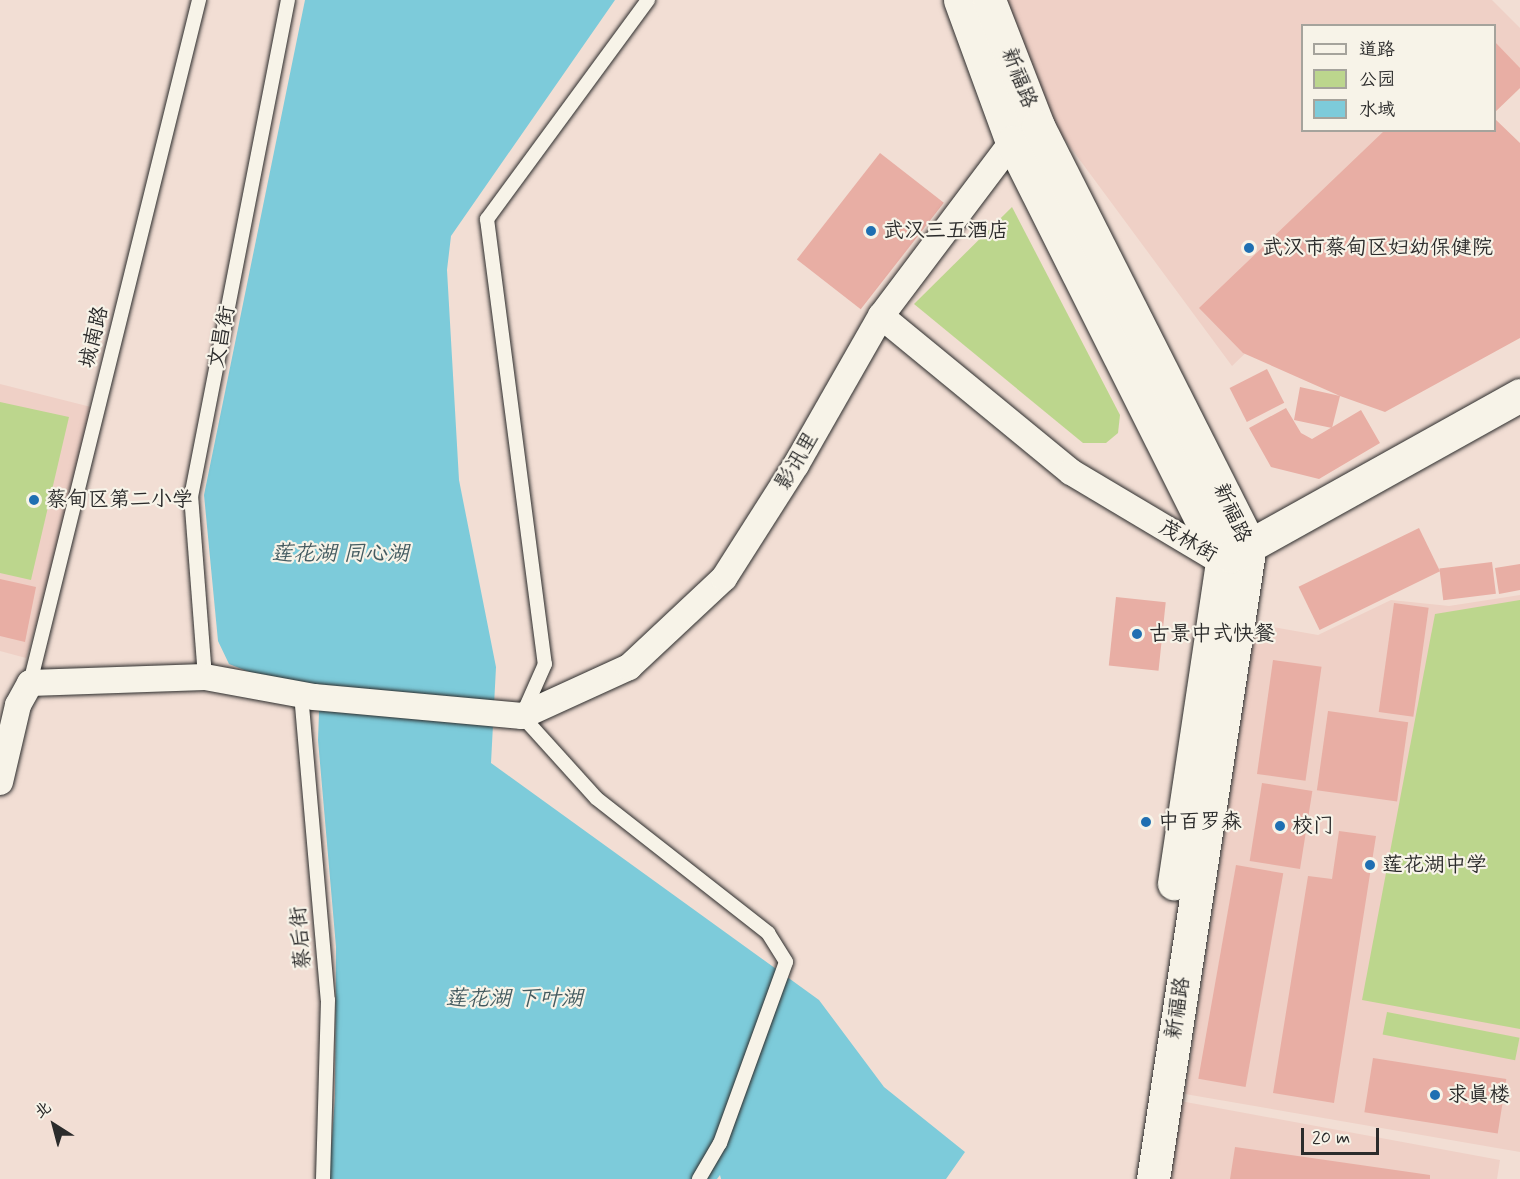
<!DOCTYPE html>
<meta charset="utf-8">
<style>
body{margin:0}
#map{position:relative;width:1520px;height:1179px;overflow:hidden;background:#f2ded4;font-family:Mynerve,"LXGW WenKai TC",sans-serif}
div>[style]{position:absolute}
[style*='--x']{left:calc(var(--x)*1px);top:calc(var(--y)*1px);width:calc(var(--w)*1px);rotate:calc(var(--a)*1deg)}
.built>*{inset:0;background:#efd0c6}
.green>*{inset:0;background:#bcd68d;transform-origin:0 0}
.water>*{inset:0;background:#7dcbda}
.building>*{inset:0;background:#e8aea4;transform-origin:0 0}
.roads{filter:drop-shadow(0 0 2px #2b2b2b) drop-shadow(0 0 2px #2b2b2b)}
.service>*{height:14px;margin:-7px;padding:0 7px;transform-origin:7px;border-radius:7px;background:#f7f3e8}
.minor>*{height:26px;margin:-13px;padding:0 13px;transform-origin:13px;border-radius:13px;background:#f7f3e8}
.tertiary>*{height:33px;margin:-16.5px;padding:0 16.5px;transform-origin:16.5px;border-radius:16.5px;background:#f7f3e8}
.dots>*{width:16px;height:16px;translate:-50% -50%;box-sizing:border-box;border:3px solid #f7f3e8;border-radius:50%}
span{translate:-50% -50%;white-space:nowrap;text-align:center;line-height:1.15;-webkit-text-stroke:4.5px #f7f3e8;paint-order:stroke}
.street-label{font-size:21px;color:#2b2b2b}
.poi-label{font-size:21px;color:#2b2b2b}
.left{translate:0 -50%;text-align:left}
.water-label{font-size:22px;color:#445b60;font-style:italic}
.legend{position:absolute;left:1301px;top:24px;width:195px;height:108px;box-sizing:border-box;background:#f7f3e8;border:2px solid #a5a39c;margin:0;padding:8px 10px;list-style:none;font-size:18px;color:#2b2b2b}
.legend li{display:flex;align-items:center;gap:12px;height:30px}
.legend b{width:30px;border:2px solid #a5a39c}
.north{position:absolute;left:24px;top:1095px;width:60px;height:60px;-webkit-text-stroke:4px #f7f3e8;paint-order:stroke;rotate:324deg;font-size:16px;font-weight:700;line-height:24px;text-align:center;color:#2b2b2b}
.north::after{content:'';display:block;margin:auto;width:21px;height:27px;background:#2b2b2b;clip-path:polygon(50% 0,100% 100%,50% 72%,0 100%)}
.scale{position:absolute;left:1301px;top:1128px;width:78px;height:27px;box-sizing:border-box;border:3px solid #2b2b2b;border-top:0;padding-left:8px;font-size:18px;line-height:21px;white-space:nowrap;color:#2b2b2b;-webkit-text-stroke:4px #f7f3e8;paint-order:stroke}
</style>
<div id="map">
<div class="built">
<i style="clip-path:polygon(997px 0,1492px 0,1520px 28px,1520px 88px,1495px 112px,1494px 26px,1302px 26px,1302px 130px,1476px 131px,1232px 366px,1037px 102px)"></i>
<i style="clip-path:polygon(0 384px,91px 407px,46px 593px,26px 658px,0 651px)"></i>
<i style="clip-path:polygon(1520px 595px,1520px 1152px,1185px 1094px,1256px 624px,1318px 635px,1391px 600px,1449px 606px)"></i>
<i style="clip-path:polygon(1164px 1098px,1500px 1160px,1497px 1179px,1153px 1179px)"></i>
</div>
<div class="green">
<i style="clip-path:polygon(1012px 207px,1120px 415px,1118px 433px,1106px 443px,1083px 443px,914px 304px)"></i>
<i style="clip-path:polygon(0 402px,69px 417px,31px 580px,0 573px)"></i>
<i style="clip-path:polygon(1520px 600px,1520px 1029px,1362px 1000px,1435px 614px)"></i>
<i style="left:1387px;top:1012px;width:135px;height:23px;rotate:11deg"></i>
</div>
<div class="water">
<i style="clip-path:polygon(305px 0,615px 0,451px 236px,447px 270px,459px 480px,496px 667px,491px 763px,819px 1000px,884px 1087px,965px 1152px,946px 1179px,721px 1179px,720px 1175px,717px 1179px,329px 1179px,335px 1097px,336px 947px,318px 740px,320px 686px,252px 673px,229px 664px,218px 641px,204px 495px)"></i>
</div>
<div class="building">
<i style="clip-path:polygon(1494px 41px,1520px 68px,1520px 88px,1494px 113px)"></i>
<i style="clip-path:polygon(1494px 118px,1520px 143px,1520px 338px,1385px 412px,1340px 396px,1332px 428px,1294px 420px,1300px 387px,1340px 396px,1243px 353px,1199px 308px,1385px 130px,1494px 130px)"></i>
<i style="left:880px;top:153px;width:81px;height:135px;rotate:38deg"></i>
<i style="left:1267px;top:369px;width:38px;height:42px;rotate:63deg"></i>
<i style="clip-path:polygon(1286px 408px,1301px 433px,1312px 439px,1361px 410px,1380px 443px,1319px 479px,1271px 467px,1249px 428px)"></i>
<i style="left:1419px;top:528px;width:48px;height:134px;rotate:64deg"></i>
<i style="left:1492px;top:562px;width:32px;height:53px;rotate:83deg"></i>
<i style="clip-path:polygon(1520px 564px,1520px 590px,1499px 594px,1495px 568px)"></i>
<i style="clip-path:polygon(0 579px,36px 587px,25px 642px,0 636px)"></i>
<i style="left:1116px;top:597px;width:50px;height:69px;rotate:6deg"></i>
<i style="left:1394px;top:603px;width:35px;height:110px;rotate:8deg"></i>
<i style="left:1273px;top:660px;width:49px;height:115px;rotate:8deg"></i>
<i style="left:1328px;top:711px;width:81px;height:80px;rotate:8deg"></i>
<i style="left:1262px;top:783px;width:51px;height:79px;rotate:9deg"></i>
<i style="clip-path:polygon(1339px 831px,1376px 836px,1334px 1103px,1273px 1093px,1308px 876px,1332px 879px)"></i>
<i style="left:1236px;top:865px;width:48px;height:217px;rotate:10deg"></i>
<i style="left:1373px;top:1058px;width:135px;height:55px;rotate:9deg"></i>
<i style="clip-path:polygon(1235px 1147px,1430px 1175px,1430px 1179px,1230px 1179px)"></i>
</div>
<div class="roads">
<div class="service">
<i style="--x:648;--y:0;--w:272;--a:126.3"></i>
<i style="--x:487;--y:219;--w:449;--a:82.6"></i>
<i style="--x:545;--y:664;--w:57;--a:113.9"></i>
<i style="--x:522;--y:716;--w:110;--a:47.9"></i>
<i style="--x:596;--y:798;--w:219;--a:38.1"></i>
<i style="--x:768;--y:933;--w:34;--a:58"></i>
<i style="--x:786;--y:962;--w:193;--a:110"></i>
<i style="--x:720;--y:1143;--w:42;--a:120.3"></i>
<i style="--x:205;--y:677;--w:181;--a:-94.4"></i>
<i style="--x:191;--y:497;--w:506;--a:-78.96"></i>
<i style="--x:30;--y:683;--w:704;--a:-76.1"></i>
<i style="--x:301;--y:694;--w:307;--a:85"></i>
<i style="--x:328;--y:1000;--w:179;--a:91.6"></i>
</div>
<div class="minor">
<i style="--x:881;--y:316;--w:246;--a:39.4"></i>
<i style="--x:1071;--y:472;--w:176;--a:30.8"></i>
<i style="--x:0;--y:782;--w:79;--a:-76.8"></i>
<i style="--x:18;--y:705;--w:25;--a:-61"></i>
<i style="--x:30;--y:683;--w:175;--a:-2"></i>
<i style="--x:205;--y:677;--w:111;--a:10.4"></i>
<i style="--x:314;--y:697;--w:209;--a:5.2"></i>
<i style="--x:522;--y:716;--w:118;--a:-24.6"></i>
<i style="--x:629;--y:667;--w:130;--a:-43.1"></i>
<i style="--x:724;--y:578;--w:134;--a:-57.5"></i>
<i style="--x:796;--y:465;--w:172;--a:-60.3"></i>
<i style="--x:881;--y:316;--w:218;--a:-53"></i>
</div>
<div class="tertiary">
<i style="--x:960;--y:0;--w:151;--a:69.9"></i>
<i style="--x:1012;--y:142;--w:470;--a:63.4"></i>
<i style="--x:1222;--y:562;--w:325;--a:98.5"></i>
<i style="--x:989;--y:0;--w:135;--a:68.7"></i>
<i style="--x:1038;--y:126;--w:470;--a:63.2"></i>
<i style="--x:1250;--y:545;--w:641;--a:98.7"></i>
<i style="--x:1231;--y:556;--w:331;--a:-29.1"></i>
</div>
</div>
<div class="dots">
<i style="left:871px;top:231px;background:#1f6fb2"></i>
<i style="left:1249px;top:248px;background:#1f6fb2"></i>
<i style="left:34px;top:500px;background:#1f6fb2"></i>
<i style="left:1137px;top:634px;background:#1f6fb2"></i>
<i style="left:1146px;top:822px;background:#1f6fb2"></i>
<i style="left:1280px;top:826px;background:#1f6fb2"></i>
<i style="left:1370px;top:865px;background:#1f6fb2"></i>
<i style="left:1435px;top:1095px;background:#1f6fb2"></i>
</div>
<div class="street-label">
<span style="left:1019px;top:78px;rotate:69deg">新福路</span>
<span style="left:94px;top:337px;rotate:-76deg">城南路</span>
<span style="left:222px;top:337px;rotate:-79deg">文昌街</span>
<span style="left:797px;top:461px;rotate:-59deg">影讯里</span>
<span style="left:1232px;top:513px;rotate:66deg">新福路</span>
<span style="left:1188px;top:541px;rotate:30deg">茂林街</span>
<span style="left:301px;top:938px;rotate:-95deg">蔡后街</span>
<span style="left:1178px;top:1008px;rotate:-81deg">新福路</span>
</div>
<div class="poi-label">
<span class="left" style="left:883px;top:231px">武汉三五酒店</span>
<span class="left" style="left:1262px;top:248px">武汉市蔡甸区妇幼保健院</span>
<span class="left" style="left:46px;top:500px">蔡甸区第二小学</span>
<span class="left" style="left:1149px;top:634px">古景中式快餐</span>
<span class="left" style="left:1158px;top:822px">中百罗森</span>
<span class="left" style="left:1292px;top:826px">校门</span>
<span class="left" style="left:1382px;top:865px">莲花湖中学</span>
<span class="left" style="left:1447px;top:1095px">求真楼</span>
</div>
<div class="water-label">
<span style="left:340px;top:555px">莲花湖 同心湖</span>
<span style="left:514px;top:1000px">莲花湖 下叶湖</span>
</div>
<ul class="legend">
<li><b style="height:8px;background:#f7f3e8"></b>道路</li>
<li><b style="height:16px;background:#bcd68d"></b>公园</li>
<li><b style="height:16px;background:#7dcbda"></b>水域</li>
</ul>
<div class="north">北</div>
<div class="scale">20 m</div>
</div>
